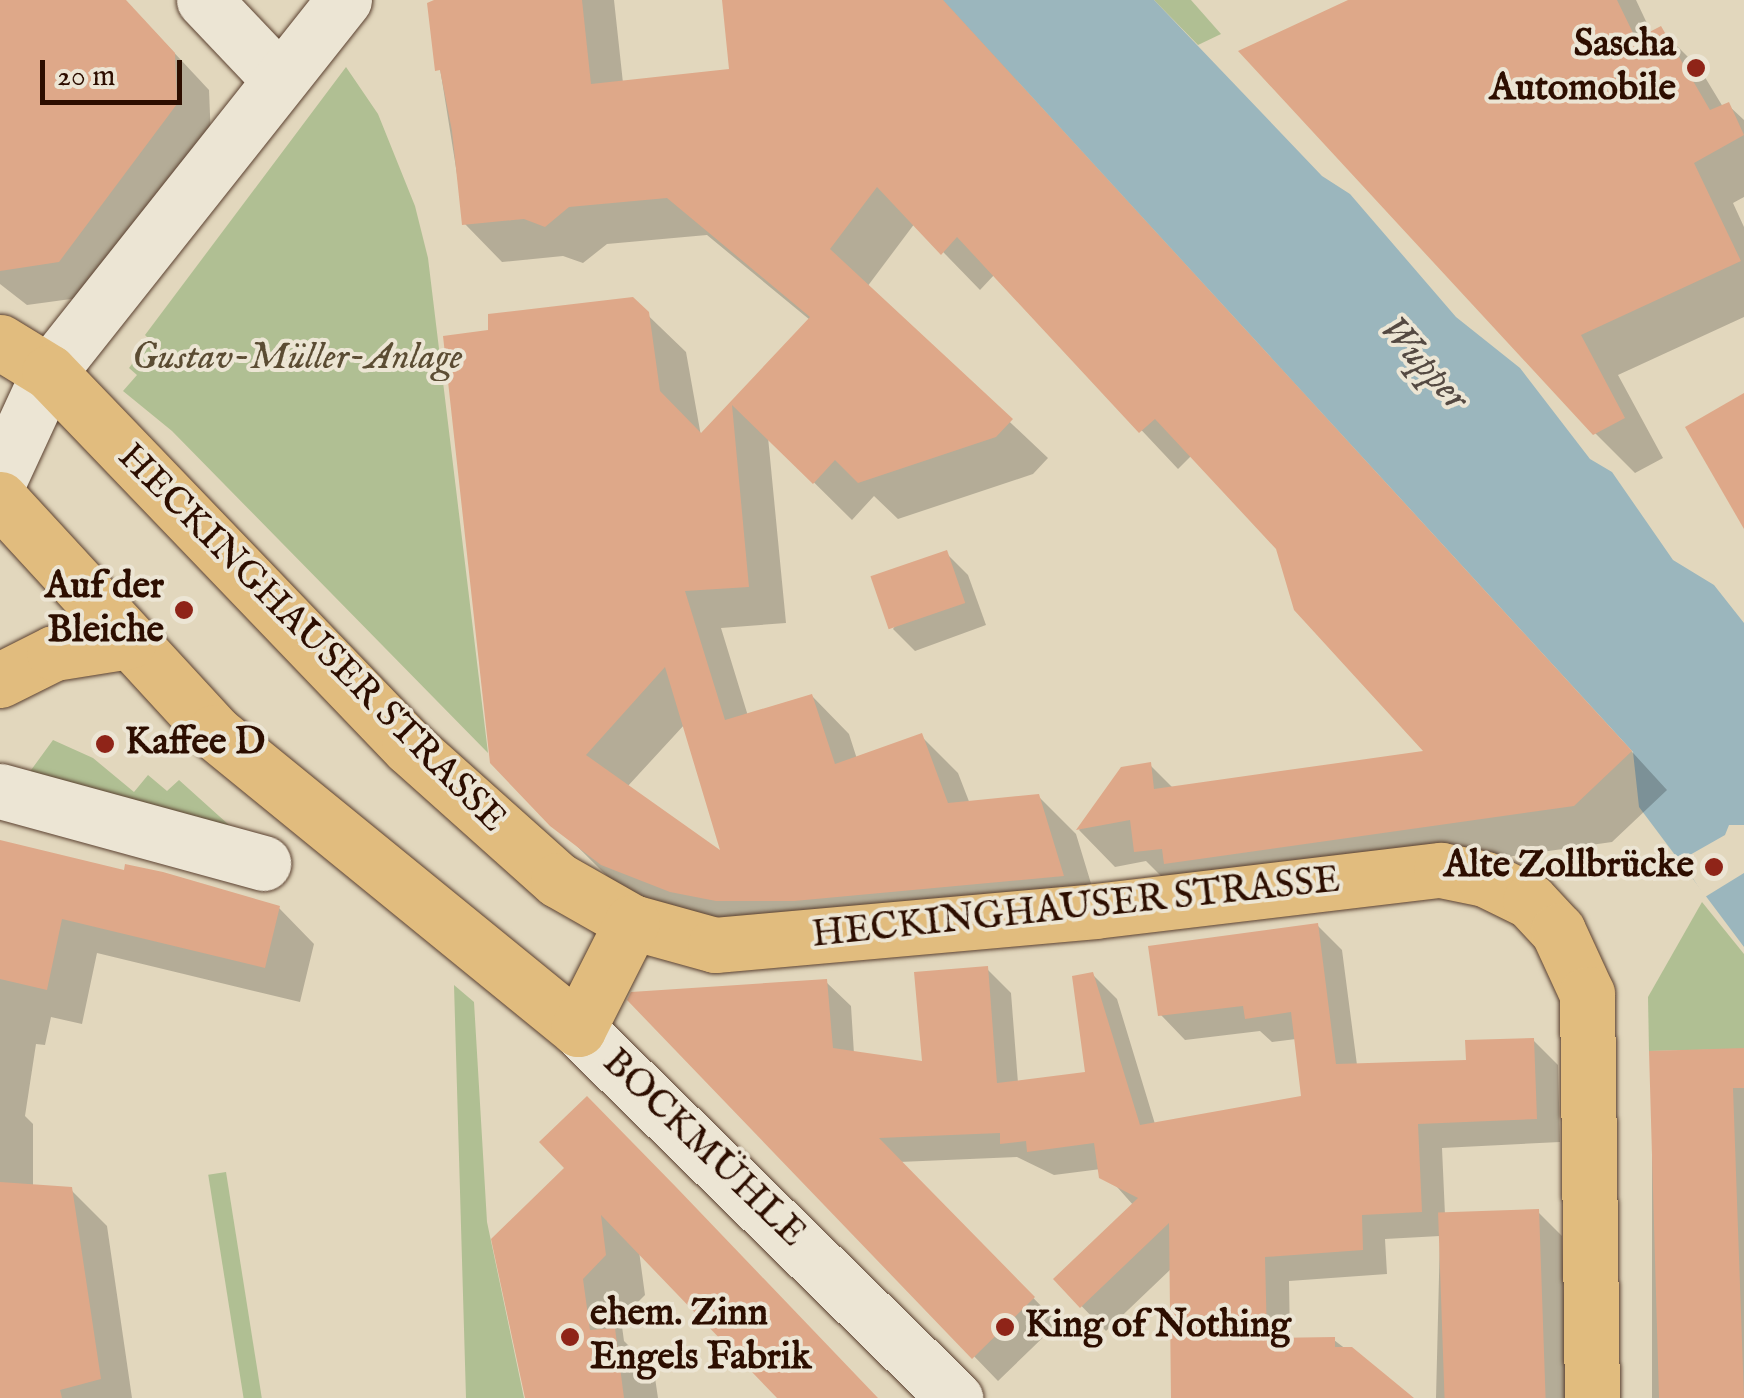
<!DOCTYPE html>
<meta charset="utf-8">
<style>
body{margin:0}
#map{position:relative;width:1744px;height:1398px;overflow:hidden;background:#e2d7bd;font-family:"IM FELL English",serif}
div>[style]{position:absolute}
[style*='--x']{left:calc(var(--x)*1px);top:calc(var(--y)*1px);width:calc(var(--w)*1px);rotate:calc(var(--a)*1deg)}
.green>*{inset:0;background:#b0bf93;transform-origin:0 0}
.water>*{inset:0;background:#9bb6bd}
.pier>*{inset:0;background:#e2d7bd}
.shadow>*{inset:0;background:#0003;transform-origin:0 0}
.building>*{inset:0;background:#dea889;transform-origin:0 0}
.roads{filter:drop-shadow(0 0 2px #5a402f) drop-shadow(0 0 2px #5a402f)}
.minor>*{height:55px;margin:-27.5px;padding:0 27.5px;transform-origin:27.5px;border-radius:27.5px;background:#ece5d4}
.major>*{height:55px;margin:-27.5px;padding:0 27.5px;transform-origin:27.5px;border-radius:27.5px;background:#e1bc7e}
.dots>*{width:28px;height:28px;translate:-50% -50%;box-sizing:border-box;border:5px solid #ece5d4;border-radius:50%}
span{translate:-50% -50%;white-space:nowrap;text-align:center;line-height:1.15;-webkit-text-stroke:8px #ece5d4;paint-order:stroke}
.poi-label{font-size:38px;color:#2d0e00;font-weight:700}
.right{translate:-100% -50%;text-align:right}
.left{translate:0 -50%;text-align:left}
.park-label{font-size:38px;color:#5b4c33;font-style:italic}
.street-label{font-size:38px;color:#2d0e00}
.water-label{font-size:40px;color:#544942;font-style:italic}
.scale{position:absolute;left:40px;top:60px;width:142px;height:45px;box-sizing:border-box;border:5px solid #2d0e00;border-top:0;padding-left:12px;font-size:30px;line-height:35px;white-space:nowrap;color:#2d0e00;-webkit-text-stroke:8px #ece5d4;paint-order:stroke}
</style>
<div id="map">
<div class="green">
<i style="clip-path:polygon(1154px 0,1191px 0,1221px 34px,1198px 45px)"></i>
<i style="clip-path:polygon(346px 67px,378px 114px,415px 206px,428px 258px,488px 753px,172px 431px,123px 391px,137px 375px,129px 368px,150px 340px,145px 335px)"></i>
<i style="clip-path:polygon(53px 740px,93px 758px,134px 792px,148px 775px,167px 791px,179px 780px,229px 825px,230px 835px,26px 777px)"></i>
<i style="clip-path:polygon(1702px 902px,1744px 954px,1744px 1049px,1649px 1051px,1648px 997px)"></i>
<i style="clip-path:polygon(454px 985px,474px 1002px,487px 1222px,524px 1398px,466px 1398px)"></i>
<i style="left:226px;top:1172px;width:229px;height:18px;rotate:81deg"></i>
</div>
<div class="water">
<i style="clip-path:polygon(943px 0,1154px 0,1322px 176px,1350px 194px,1456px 317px,1520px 368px,1590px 459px,1612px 472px,1673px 560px,1714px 585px,1744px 623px,1744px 947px,1639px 807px,1633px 752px)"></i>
</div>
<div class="pier">
<i style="clip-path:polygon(1729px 825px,1744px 825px,1744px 873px,1705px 897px,1681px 860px,1725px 835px)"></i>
</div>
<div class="shadow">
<i style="clip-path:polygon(0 0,125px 0,209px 90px,211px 139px,93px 296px,27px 305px,0 284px)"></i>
<i style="clip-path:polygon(evenodd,437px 0,614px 0,623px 83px,732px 72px,724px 0,943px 0,1667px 790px,1612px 842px,1204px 900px,1174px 889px,1146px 861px,1115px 867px,1079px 830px,1122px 769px,1150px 765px,1173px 788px,1428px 752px,1278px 548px,1192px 455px,1178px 469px,995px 274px,980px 290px,915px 223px,867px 287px,1048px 458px,1033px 474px,898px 519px,874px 496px,852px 520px,768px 437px,786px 623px,721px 628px,748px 716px,812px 696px,849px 734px,857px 759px,921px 736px,958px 773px,970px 804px,1038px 796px,1076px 834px,1100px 913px,681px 920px,609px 878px,492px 762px,491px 332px,632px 300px,686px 352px,701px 436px,810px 320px,707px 235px,607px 244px,583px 263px,563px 256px,502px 262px,465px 224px,430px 6px,437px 0,685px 724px,725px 856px,627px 787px,685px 724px)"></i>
<i style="clip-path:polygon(1354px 0,1636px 0,1652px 34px,1660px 29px,1700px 69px,1723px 107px,1728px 105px,1744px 120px,1744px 197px,1733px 203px,1744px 227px,1744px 317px,1618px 375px,1663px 458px,1635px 473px,1595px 433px)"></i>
<i style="clip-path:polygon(946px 553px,968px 575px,986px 625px,915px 651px,893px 629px)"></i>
<i style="clip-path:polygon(0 843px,279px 908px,314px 944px,300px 1002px,97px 953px,82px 1024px,51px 1017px,45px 1045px,36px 1044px,25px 1116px,33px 1124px,33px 1187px,71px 1190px,107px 1226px,132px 1398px,0 1398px)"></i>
<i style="clip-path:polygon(1317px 925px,1342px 950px,1357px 1065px,1468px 1062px,1533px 1040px,1558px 1065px,1560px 1142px,1442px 1148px,1445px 1215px,1538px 1212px,1562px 1236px,1567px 1398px,1436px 1398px,1440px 1236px,1385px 1239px,1387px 1274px,1289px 1281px,1290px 1340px,1334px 1340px,1410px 1398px,1173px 1398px,1172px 1268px,1106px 1331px,1056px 1280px,1134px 1206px,1101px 1169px,1054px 1175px,1017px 1157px,899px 1162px,1058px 1323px,998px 1381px,630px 1000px,826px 982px,851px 1006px,854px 1054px,925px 1064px,987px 969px,1011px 993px,1018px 1083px,1088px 1074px,1092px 974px,1117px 999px,1155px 1124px,1303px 1098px,1296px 1039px,1272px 1042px,1260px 1031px,1185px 1040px,1161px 1015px)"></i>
<i style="left:1744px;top:1051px;width:347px;height:92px;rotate:90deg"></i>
<i style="clip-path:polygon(567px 1168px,876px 1398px,781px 1398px,639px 1251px,645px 1295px,621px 1319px,624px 1341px,654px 1371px,658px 1398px,527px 1398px)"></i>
</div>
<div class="building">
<i style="clip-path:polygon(0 0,126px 0,175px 53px,177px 104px,59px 262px,0 271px)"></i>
<i style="clip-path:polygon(evenodd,434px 0,582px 0,591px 84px,729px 69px,722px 0,943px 0,1632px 751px,1574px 806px,1164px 864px,1162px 849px,1134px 852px,1130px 820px,1076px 830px,1121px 767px,1151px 762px,1154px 789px,1423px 751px,1294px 610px,1276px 549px,1155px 419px,1139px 433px,957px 237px,941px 255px,877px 187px,830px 249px,1013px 419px,996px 437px,858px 483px,835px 460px,813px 484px,732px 405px,749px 587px,685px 591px,725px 720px,812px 694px,835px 764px,922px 733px,948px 803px,1039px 794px,1064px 876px,794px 901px,716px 901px,670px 892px,601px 865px,550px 826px,490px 763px,443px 336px,488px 330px,488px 314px,633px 297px,649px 312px,660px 391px,701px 433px,810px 317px,667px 198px,569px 207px,545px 227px,524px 219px,462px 225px,452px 131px,440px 70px,435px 71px,427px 3px,434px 0,665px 667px,720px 850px,586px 755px,665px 667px)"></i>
<i style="clip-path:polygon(1348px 0,1617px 0,1636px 39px,1661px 26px,1710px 110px,1729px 102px,1744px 135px,1694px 163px,1741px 261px,1581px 335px,1625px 418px,1593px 435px,1238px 51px)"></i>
<i style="clip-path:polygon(1744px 393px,1744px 529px,1685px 427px)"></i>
<i style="left:947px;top:550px;width:56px;height:81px;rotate:71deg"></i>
<i style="clip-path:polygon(0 840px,124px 870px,125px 864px,163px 872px,280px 906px,265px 968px,62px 919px,47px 990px,0 979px)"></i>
<i style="clip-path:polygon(1318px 923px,1336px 1064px,1466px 1060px,1465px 1040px,1534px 1038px,1537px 1119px,1418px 1124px,1422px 1212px,1362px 1215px,1363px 1250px,1265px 1257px,1267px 1338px,1335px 1337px,1335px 1347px,1352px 1347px,1414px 1398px,1171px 1398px,1169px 1223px,1080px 1308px,1053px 1279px,1138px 1198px,1099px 1178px,1094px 1143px,1027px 1152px,1026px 1141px,1000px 1144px,1000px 1133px,879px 1138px,1035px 1297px,972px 1359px,627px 1000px,631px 992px,827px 979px,833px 1048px,922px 1061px,914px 972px,988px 966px,997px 1083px,1085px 1072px,1072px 976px,1093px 972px,1140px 1125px,1301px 1096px,1291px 1012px,1245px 1019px,1243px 1006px,1158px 1016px,1148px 946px)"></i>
<i style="clip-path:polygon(1744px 1048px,1744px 1088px,1733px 1088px,1744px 1398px,1659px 1398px,1649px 1051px)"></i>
<i style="clip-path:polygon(587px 1096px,676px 1187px,878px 1398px,777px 1398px,601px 1215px,606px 1255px,583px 1279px,590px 1330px,615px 1328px,624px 1398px,525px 1398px,491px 1239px,564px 1168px,539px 1142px)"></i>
<i style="clip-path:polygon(0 1182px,72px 1187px,101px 1379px,60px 1390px,62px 1398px,0 1398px)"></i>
<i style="left:1539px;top:1209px;width:189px;height:101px;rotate:88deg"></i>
</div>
<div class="roads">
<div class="minor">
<i style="--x:204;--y:0;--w:108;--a:46.5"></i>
<i style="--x:0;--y:478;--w:117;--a:-65.2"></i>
<i style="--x:49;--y:372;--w:475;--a:-51.6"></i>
<i style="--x:0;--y:791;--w:273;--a:15.3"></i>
<i style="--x:578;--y:1029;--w:528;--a:44.39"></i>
</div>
<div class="major">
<i style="--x:0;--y:342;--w:57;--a:31.5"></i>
<i style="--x:49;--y:372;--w:520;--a:46.17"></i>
<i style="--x:409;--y:747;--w:200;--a:41.8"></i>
<i style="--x:558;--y:880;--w:85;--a:29.6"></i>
<i style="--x:632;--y:922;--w:86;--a:15.5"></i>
<i style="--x:715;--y:945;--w:382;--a:-5.1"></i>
<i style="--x:1095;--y:911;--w:348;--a:-6.8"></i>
<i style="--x:1441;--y:870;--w:45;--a:11.6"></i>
<i style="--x:1485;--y:879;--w:50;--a:26.1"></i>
<i style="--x:1530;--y:901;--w:41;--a:47"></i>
<i style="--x:1558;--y:931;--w:69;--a:65.3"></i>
<i style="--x:1587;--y:994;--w:404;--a:89.3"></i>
<i style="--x:0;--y:499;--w:316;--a:47.4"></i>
<i style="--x:214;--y:732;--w:470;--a:39.2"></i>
<i style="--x:578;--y:1029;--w:120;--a:-63.2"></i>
<i style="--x:0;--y:680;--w:60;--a:-26.6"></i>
<i style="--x:54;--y:653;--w:76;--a:-9.1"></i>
</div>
</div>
<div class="dots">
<i style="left:1696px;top:68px;background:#8f2418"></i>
<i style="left:184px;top:610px;background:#8f2418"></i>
<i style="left:105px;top:744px;background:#8f2418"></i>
<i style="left:1714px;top:867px;background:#8f2418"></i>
<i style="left:1005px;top:1327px;background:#8f2418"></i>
<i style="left:570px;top:1337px;background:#8f2418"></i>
</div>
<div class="poi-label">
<span class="right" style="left:1676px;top:68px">Sascha<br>Automobile</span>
<span class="right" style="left:164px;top:610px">Auf der<br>Bleiche</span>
<span class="left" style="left:125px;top:744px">Kaffee D</span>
<span class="right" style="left:1694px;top:867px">Alte Zollbrücke</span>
<span class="left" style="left:590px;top:1337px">ehem. Zinn<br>Engels Fabrik</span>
<span class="left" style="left:1025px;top:1327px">King of Nothing</span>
</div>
<div class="park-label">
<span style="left:297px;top:359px">Gustav-Müller-Anlage</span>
</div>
<div class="street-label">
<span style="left:311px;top:639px;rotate:45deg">HECKINGHAUSER STRASSE</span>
<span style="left:1076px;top:909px;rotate:-6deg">HECKINGHAUSER STRASSE</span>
<span style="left:703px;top:1149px;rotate:44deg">BOCKMÜHLE</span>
</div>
<div class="water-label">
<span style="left:1423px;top:364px;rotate:48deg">Wupper</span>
</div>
<div class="scale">20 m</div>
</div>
